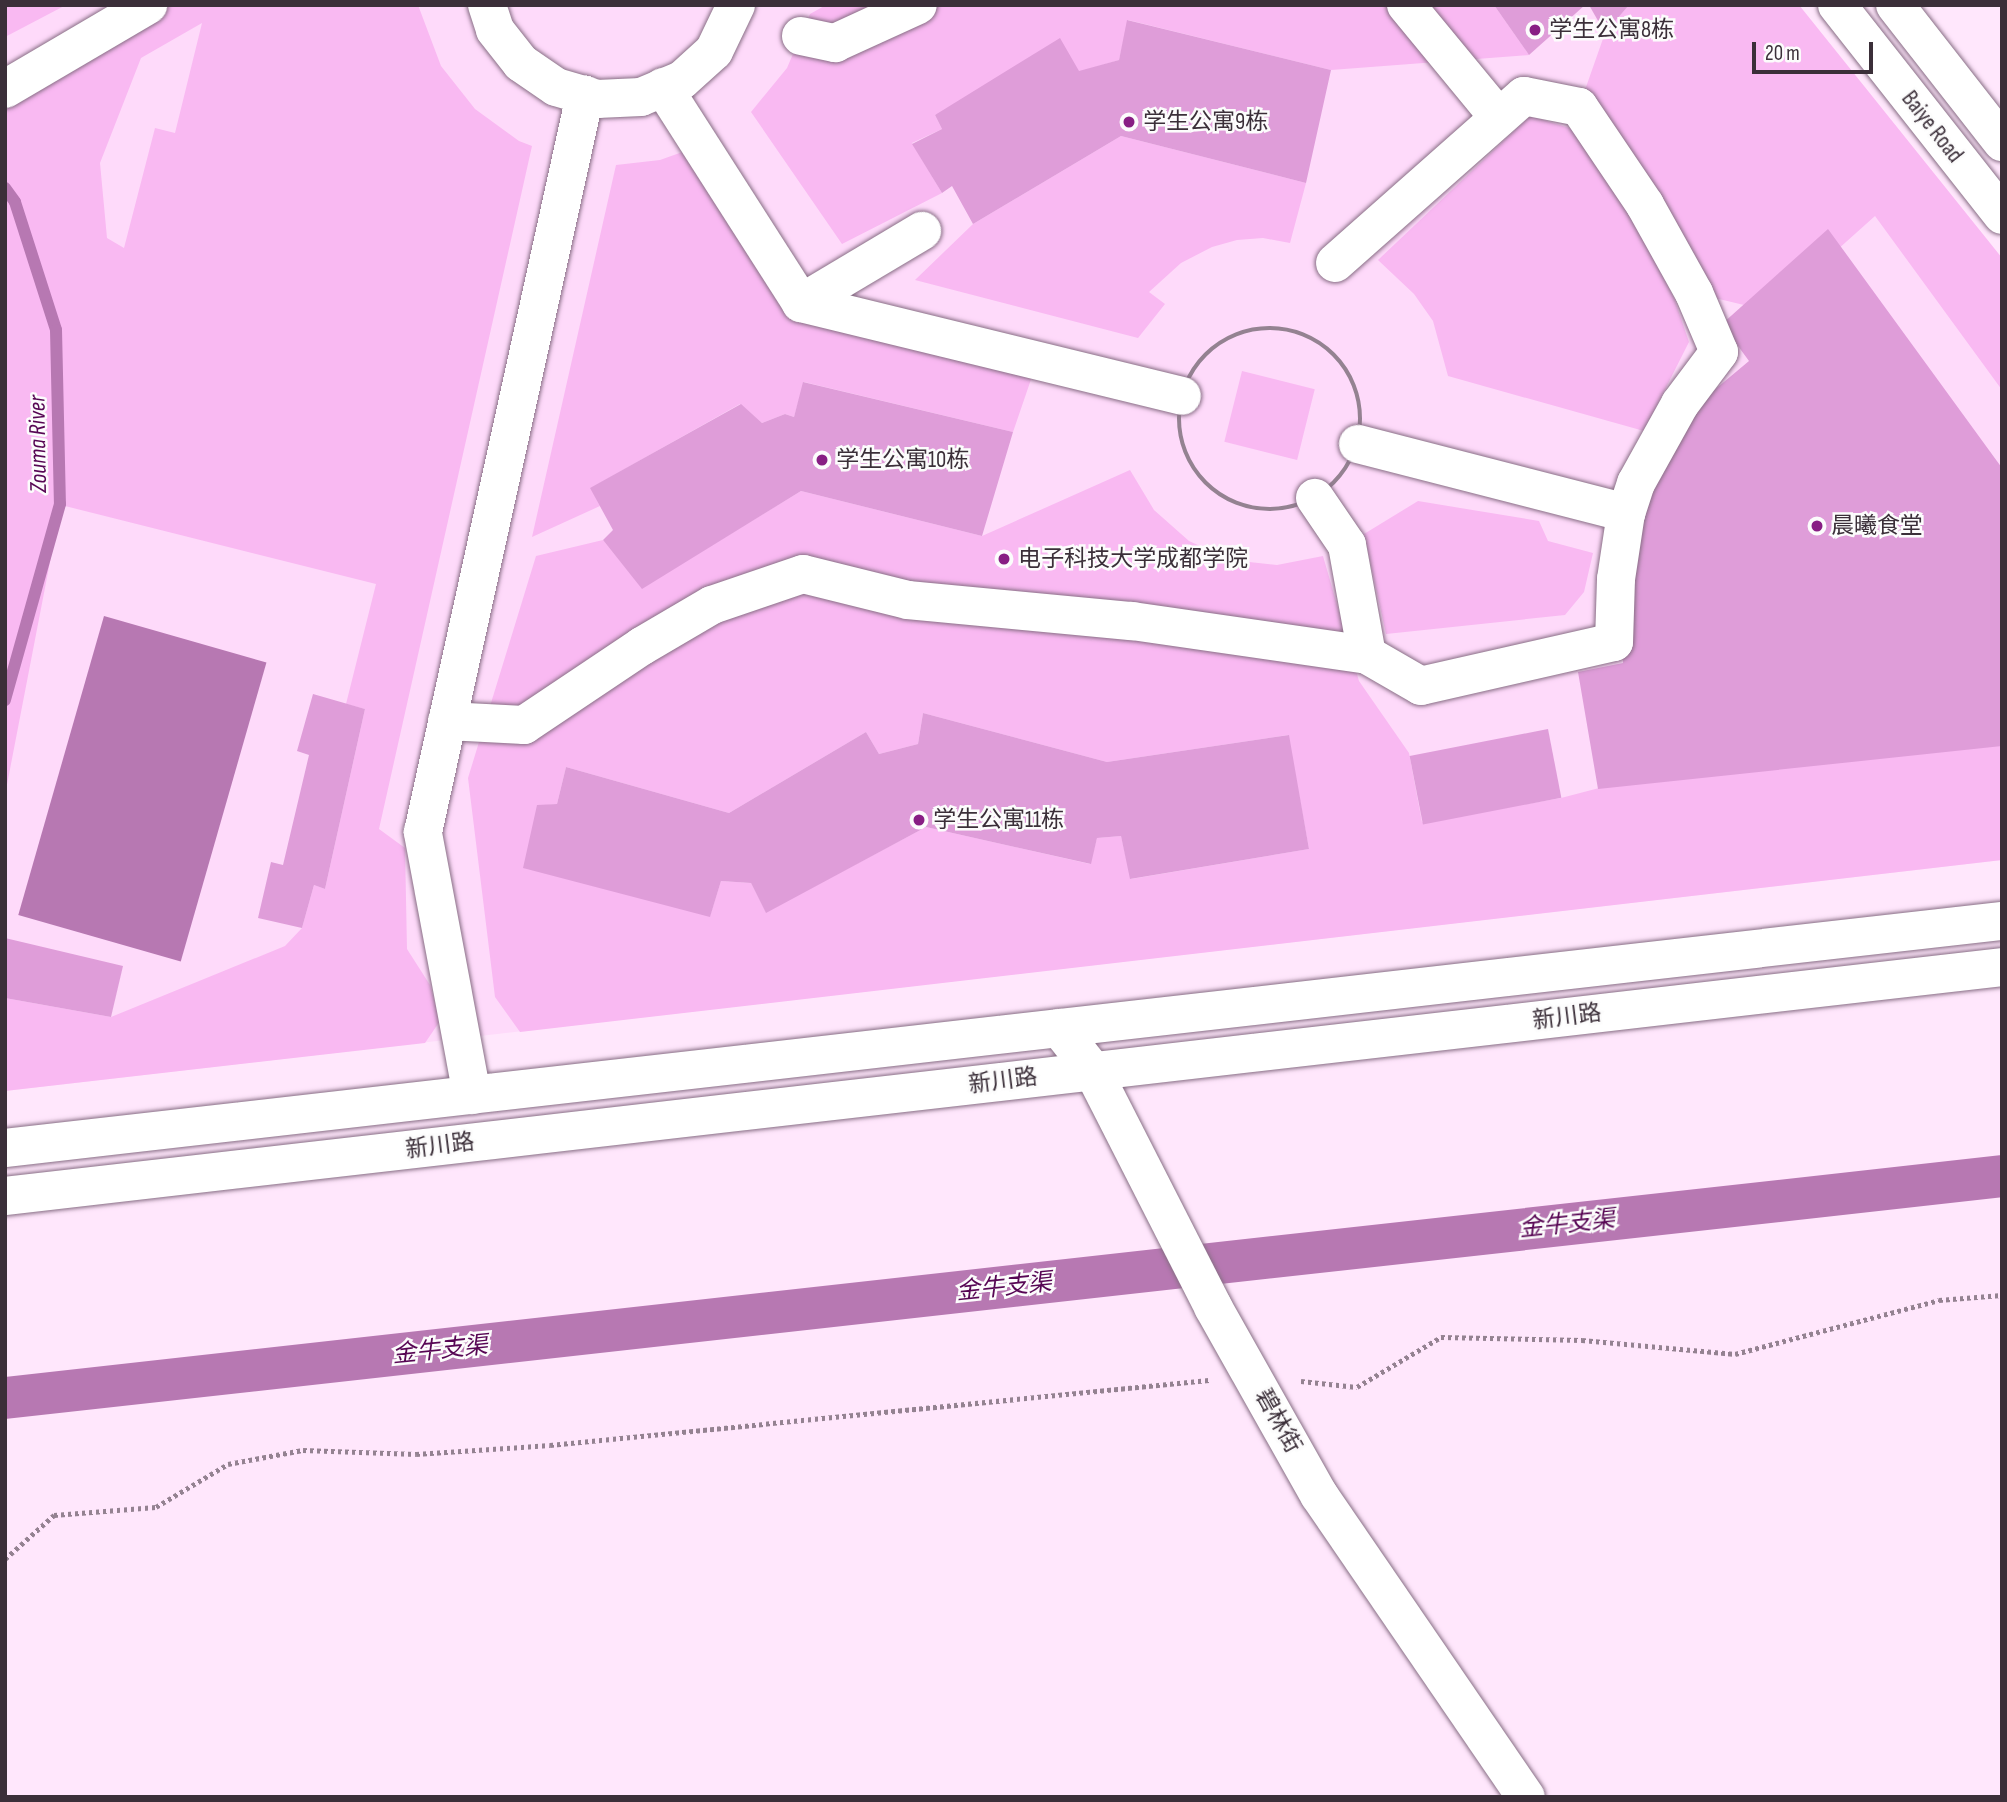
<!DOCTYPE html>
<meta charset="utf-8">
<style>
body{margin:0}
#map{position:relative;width:2007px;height:1802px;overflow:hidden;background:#ffe7fc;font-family:"Sofia Sans Condensed","Noto Sans SC",sans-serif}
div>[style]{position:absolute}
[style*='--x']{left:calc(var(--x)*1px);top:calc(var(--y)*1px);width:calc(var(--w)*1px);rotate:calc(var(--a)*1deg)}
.built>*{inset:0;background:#fedafa}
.green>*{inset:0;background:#f9b9f2;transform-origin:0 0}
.water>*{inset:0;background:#b778b2;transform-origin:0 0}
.stream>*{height:12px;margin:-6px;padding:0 6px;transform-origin:6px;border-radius:6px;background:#b778b2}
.canal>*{height:42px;margin:-21px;padding:0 21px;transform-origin:21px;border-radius:21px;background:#b778b2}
.building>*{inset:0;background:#df9dd9;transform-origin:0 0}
.path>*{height:4.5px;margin-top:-2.25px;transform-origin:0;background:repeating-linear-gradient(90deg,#948291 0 3.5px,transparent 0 7px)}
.path>.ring{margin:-2.25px;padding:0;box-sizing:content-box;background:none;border:4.5px solid #948291;border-radius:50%}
.roads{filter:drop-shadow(0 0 2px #886e85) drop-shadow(0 0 2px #886e85)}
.minor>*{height:38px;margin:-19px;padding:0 19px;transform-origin:19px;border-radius:19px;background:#fff}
.major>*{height:38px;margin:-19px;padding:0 19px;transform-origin:19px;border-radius:19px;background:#fff}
.dots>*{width:19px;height:19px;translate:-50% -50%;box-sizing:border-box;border:4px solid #fcfcfc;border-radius:50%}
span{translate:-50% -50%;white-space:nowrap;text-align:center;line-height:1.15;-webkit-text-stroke:5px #fcfcfc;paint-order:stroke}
.poi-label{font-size:23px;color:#3b2f39}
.left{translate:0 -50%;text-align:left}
.street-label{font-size:23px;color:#3b2f39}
.water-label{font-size:24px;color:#570654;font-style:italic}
.frame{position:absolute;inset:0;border:7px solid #3b2f39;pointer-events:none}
.scale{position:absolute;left:1752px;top:42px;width:121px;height:32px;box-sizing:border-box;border:4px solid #3b2f39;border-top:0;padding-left:9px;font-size:21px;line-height:24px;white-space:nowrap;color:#3b2f39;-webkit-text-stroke:5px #fcfcfc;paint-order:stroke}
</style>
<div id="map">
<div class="built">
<i style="clip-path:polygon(5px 5px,1799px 5px,2002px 258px,2002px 860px,5px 1091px)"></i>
</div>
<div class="green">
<i style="clip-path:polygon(5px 5px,66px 5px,5px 37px)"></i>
<i style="clip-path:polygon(evenodd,162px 5px,418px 5px,441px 66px,475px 109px,519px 141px,532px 146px,379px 829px,405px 848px,407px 949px,430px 985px,440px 1021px,425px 1043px,5px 1091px,5px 998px,111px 1017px,285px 946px,302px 928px,314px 885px,325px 889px,365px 709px,346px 704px,376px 584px,61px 505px,5px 795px,5px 90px,162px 5px,202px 23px,175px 133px,155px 128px,124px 248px,107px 238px,100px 163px,141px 58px,202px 23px)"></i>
<i style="clip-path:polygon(826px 5px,1494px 5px,1529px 55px,1331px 70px,1128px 20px,1119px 60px,935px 115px,942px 129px,912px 143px,942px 193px,842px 244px,751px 112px,787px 68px,810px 14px)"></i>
<i style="clip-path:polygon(1629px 5px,1799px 5px,2002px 258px,2002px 390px,1875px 216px,1769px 311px,1694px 293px,1579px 107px,1605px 33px)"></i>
<i style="clip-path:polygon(1530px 116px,1576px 130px,1627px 208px,1674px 298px,1689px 342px,1644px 431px,1448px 376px,1433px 321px,1414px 294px,1378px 260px)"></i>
<i style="clip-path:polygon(1121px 136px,1306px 183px,1290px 243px,1263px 238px,1237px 240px,1212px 247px,1181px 263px,1149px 292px,1165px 304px,1138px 338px,915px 280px,973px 224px)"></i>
<i style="clip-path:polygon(702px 145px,801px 303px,1038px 359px,1013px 432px,804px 382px,794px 417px,785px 414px,762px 423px,740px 404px,591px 488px,600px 506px,532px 537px,616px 165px,660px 160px)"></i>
<i style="left:1242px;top:371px;width:75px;height:73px;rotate:14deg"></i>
<i style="clip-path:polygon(evenodd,1130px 470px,1154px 510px,1189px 541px,1231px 560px,1277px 565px,1323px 556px,1359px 681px,1409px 753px,1422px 822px,1561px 798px,1645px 776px,2002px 738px,2002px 860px,520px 1032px,495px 997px,468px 778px,536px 556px,603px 540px,642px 588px,801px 491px,982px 536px,1130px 470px,923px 713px,1107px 762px,1288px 735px,1309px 849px,1131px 879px,1121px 836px,1097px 838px,1090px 864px,926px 827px,766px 912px,751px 883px,721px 881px,710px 916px,537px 806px,557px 804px,566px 767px,729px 813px,866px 732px,879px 754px,918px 744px,923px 713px)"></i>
<i style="clip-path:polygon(1418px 501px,1539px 521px,1548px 541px,1593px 553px,1584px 592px,1565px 615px,1386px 634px,1364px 534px)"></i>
</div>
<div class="water">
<i style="left:104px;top:616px;width:169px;height:311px;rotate:16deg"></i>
</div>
<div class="stream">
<i style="--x:5;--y:188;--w:17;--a:54"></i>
<i style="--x:15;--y:202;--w:134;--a:72.2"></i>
<i style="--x:56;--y:330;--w:174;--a:88.7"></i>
<i style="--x:60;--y:504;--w:204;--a:105.7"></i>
</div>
<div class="canal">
<i style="--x:5;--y:1398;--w:2009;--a:-6.34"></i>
</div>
<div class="building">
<i style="clip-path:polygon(1494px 5px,1585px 5px,1529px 55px)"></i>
<i style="clip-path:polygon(1589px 5px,1629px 5px,1605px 33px)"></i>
<i style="clip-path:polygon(1127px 20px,1331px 70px,1306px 183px,1121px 136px,973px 224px,952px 186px,942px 193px,912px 144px,942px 129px,935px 115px,1060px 38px,1079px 71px,1119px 60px)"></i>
<i style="clip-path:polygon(1828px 229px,2002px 468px,2002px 746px,1598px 789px,1578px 672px,1623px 663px,1623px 597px,1641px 498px,1706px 397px,1749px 361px,1722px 324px)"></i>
<i style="clip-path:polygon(803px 382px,1013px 432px,982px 536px,801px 491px,642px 589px,603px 540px,613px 530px,590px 488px,741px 404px,762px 423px,785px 414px,794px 417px)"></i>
<i style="clip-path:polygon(313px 694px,365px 709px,325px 889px,314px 885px,302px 928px,258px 918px,271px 862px,283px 865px,309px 755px,297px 751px)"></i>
<i style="clip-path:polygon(923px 713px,1107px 762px,1289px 735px,1309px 849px,1130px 879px,1121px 836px,1097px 838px,1091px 864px,926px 827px,766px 913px,751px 883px,721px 881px,710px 917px,523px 868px,537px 805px,557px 804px,566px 767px,729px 813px,866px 732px,879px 754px,918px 744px)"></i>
<i style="left:1548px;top:729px;width:70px;height:141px;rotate:79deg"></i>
<i style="clip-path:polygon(5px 938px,123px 966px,111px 1017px,5px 998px)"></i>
</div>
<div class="path">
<i class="ring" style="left:1179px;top:328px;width:177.5px;height:177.5px"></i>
<i style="--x:1301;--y:1381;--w:56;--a:6.1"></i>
<i style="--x:1357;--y:1387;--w:98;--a:-30.8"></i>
<i style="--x:1441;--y:1337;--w:141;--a:1.2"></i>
<i style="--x:1582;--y:1340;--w:154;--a:5.2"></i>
<i style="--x:1735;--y:1354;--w:211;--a:-14.8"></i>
<i style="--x:1939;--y:1300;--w:63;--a:-4.5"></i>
<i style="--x:5;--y:1559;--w:66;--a:-41.9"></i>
<i style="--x:54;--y:1515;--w:102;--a:-4.5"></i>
<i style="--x:156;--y:1507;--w:84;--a:-30.8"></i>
<i style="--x:228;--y:1464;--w:76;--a:-10.6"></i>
<i style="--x:303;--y:1450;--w:113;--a:2"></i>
<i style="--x:416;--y:1454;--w:134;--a:-3.8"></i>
<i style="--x:550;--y:1445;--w:662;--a:-5.63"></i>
</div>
<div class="roads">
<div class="minor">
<i style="--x:487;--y:5;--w:26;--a:72"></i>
<i style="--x:495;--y:30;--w:42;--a:51.8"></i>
<i style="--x:521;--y:63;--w:42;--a:34.4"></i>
<i style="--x:556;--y:87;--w:43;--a:16.3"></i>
<i style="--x:597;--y:99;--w:44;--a:-2.6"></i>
<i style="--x:641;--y:97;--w:44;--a:-22.5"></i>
<i style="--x:682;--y:80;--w:43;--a:-42.2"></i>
<i style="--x:714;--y:51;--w:51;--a:-64.4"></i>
<i style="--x:1406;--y:5;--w:146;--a:50.5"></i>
<i style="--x:1837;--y:5;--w:267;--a:51.8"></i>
<i style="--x:1895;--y:5;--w:174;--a:52"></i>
<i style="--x:801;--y:36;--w:35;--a:12"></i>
<i style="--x:835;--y:43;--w:91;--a:-24.6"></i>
<i style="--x:663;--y:87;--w:256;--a:57.4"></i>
<i style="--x:801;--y:303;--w:392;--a:13.7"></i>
<i style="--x:5;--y:89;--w:166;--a:-30.4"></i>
<i style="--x:1335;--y:263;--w:252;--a:-41.5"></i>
<i style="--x:1524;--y:96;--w:56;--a:11.3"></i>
<i style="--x:1579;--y:107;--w:118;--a:56"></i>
<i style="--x:1645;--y:205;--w:101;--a:60.9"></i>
<i style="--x:1694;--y:293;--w:64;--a:67"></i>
<i style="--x:1719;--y:352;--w:65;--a:126.9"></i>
<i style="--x:1680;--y:404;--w:90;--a:119.1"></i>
<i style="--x:1636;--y:483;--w:32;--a:108"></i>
<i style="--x:1626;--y:513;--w:67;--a:98.6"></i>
<i style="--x:1616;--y:579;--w:63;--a:91.8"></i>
<i style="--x:1614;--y:642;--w:198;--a:167.2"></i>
<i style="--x:1421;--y:686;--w:62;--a:-150.1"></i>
<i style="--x:801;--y:303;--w:141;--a:-30.8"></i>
<i style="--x:1358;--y:444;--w:277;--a:14.4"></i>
<i style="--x:447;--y:721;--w:77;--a:3"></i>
<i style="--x:524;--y:725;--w:142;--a:-33.8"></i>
<i style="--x:642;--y:646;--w:81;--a:-30.4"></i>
<i style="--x:712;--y:605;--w:96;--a:-18.8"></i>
<i style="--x:803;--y:574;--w:108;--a:13.9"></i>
<i style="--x:908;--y:600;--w:225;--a:5.4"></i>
<i style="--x:1132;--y:621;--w:237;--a:8.2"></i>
<i style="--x:1367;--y:655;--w:112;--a:-100.3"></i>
<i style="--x:1347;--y:545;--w:57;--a:-124.2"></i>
<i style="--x:1059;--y:1028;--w:55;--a:51.7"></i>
<i style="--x:1093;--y:1071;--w:265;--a:63"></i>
<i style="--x:1213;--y:1307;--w:216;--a:60.6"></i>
<i style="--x:1319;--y:1495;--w:366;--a:55.6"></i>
<i style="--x:472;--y:1095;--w:268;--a:-100.6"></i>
<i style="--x:423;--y:832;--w:755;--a:-77.6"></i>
</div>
<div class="major">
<i style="--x:5;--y:1148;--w:2010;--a:-6.49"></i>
<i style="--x:5;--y:1196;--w:2010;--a:-6.54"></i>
</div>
</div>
<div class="dots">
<i style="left:1535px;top:30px;background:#881e84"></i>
<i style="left:1129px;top:122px;background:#881e84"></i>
<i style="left:822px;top:460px;background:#881e84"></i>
<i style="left:1817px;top:526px;background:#881e84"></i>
<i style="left:1004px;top:559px;background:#881e84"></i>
<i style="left:919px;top:820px;background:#881e84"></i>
</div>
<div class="poi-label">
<span class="left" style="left:1549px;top:30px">学生公寓8栋</span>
<span class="left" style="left:1143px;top:122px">学生公寓9栋</span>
<span class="left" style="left:836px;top:460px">学生公寓10栋</span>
<span class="left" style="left:1831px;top:526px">晨曦食堂</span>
<span class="left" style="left:1018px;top:559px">电子科技大学成都学院</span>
<span class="left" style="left:933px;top:820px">学生公寓11栋</span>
</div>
<div class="street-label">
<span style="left:1932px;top:127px;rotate:52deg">Baiye Road</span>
<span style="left:1567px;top:1017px;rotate:-7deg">新川路</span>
<span style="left:1003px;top:1081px;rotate:-7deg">新川路</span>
<span style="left:440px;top:1146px;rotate:-7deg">新川路</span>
<span style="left:1278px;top:1421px;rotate:61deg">碧林街</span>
</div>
<div class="water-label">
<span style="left:38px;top:444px;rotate:-91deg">Zouma River</span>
<span style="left:1567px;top:1224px;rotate:-6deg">金牛支渠</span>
<span style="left:1004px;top:1287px;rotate:-6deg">金牛支渠</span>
<span style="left:440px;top:1350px;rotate:-6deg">金牛支渠</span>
</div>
<div class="frame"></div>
<div class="scale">20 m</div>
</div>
